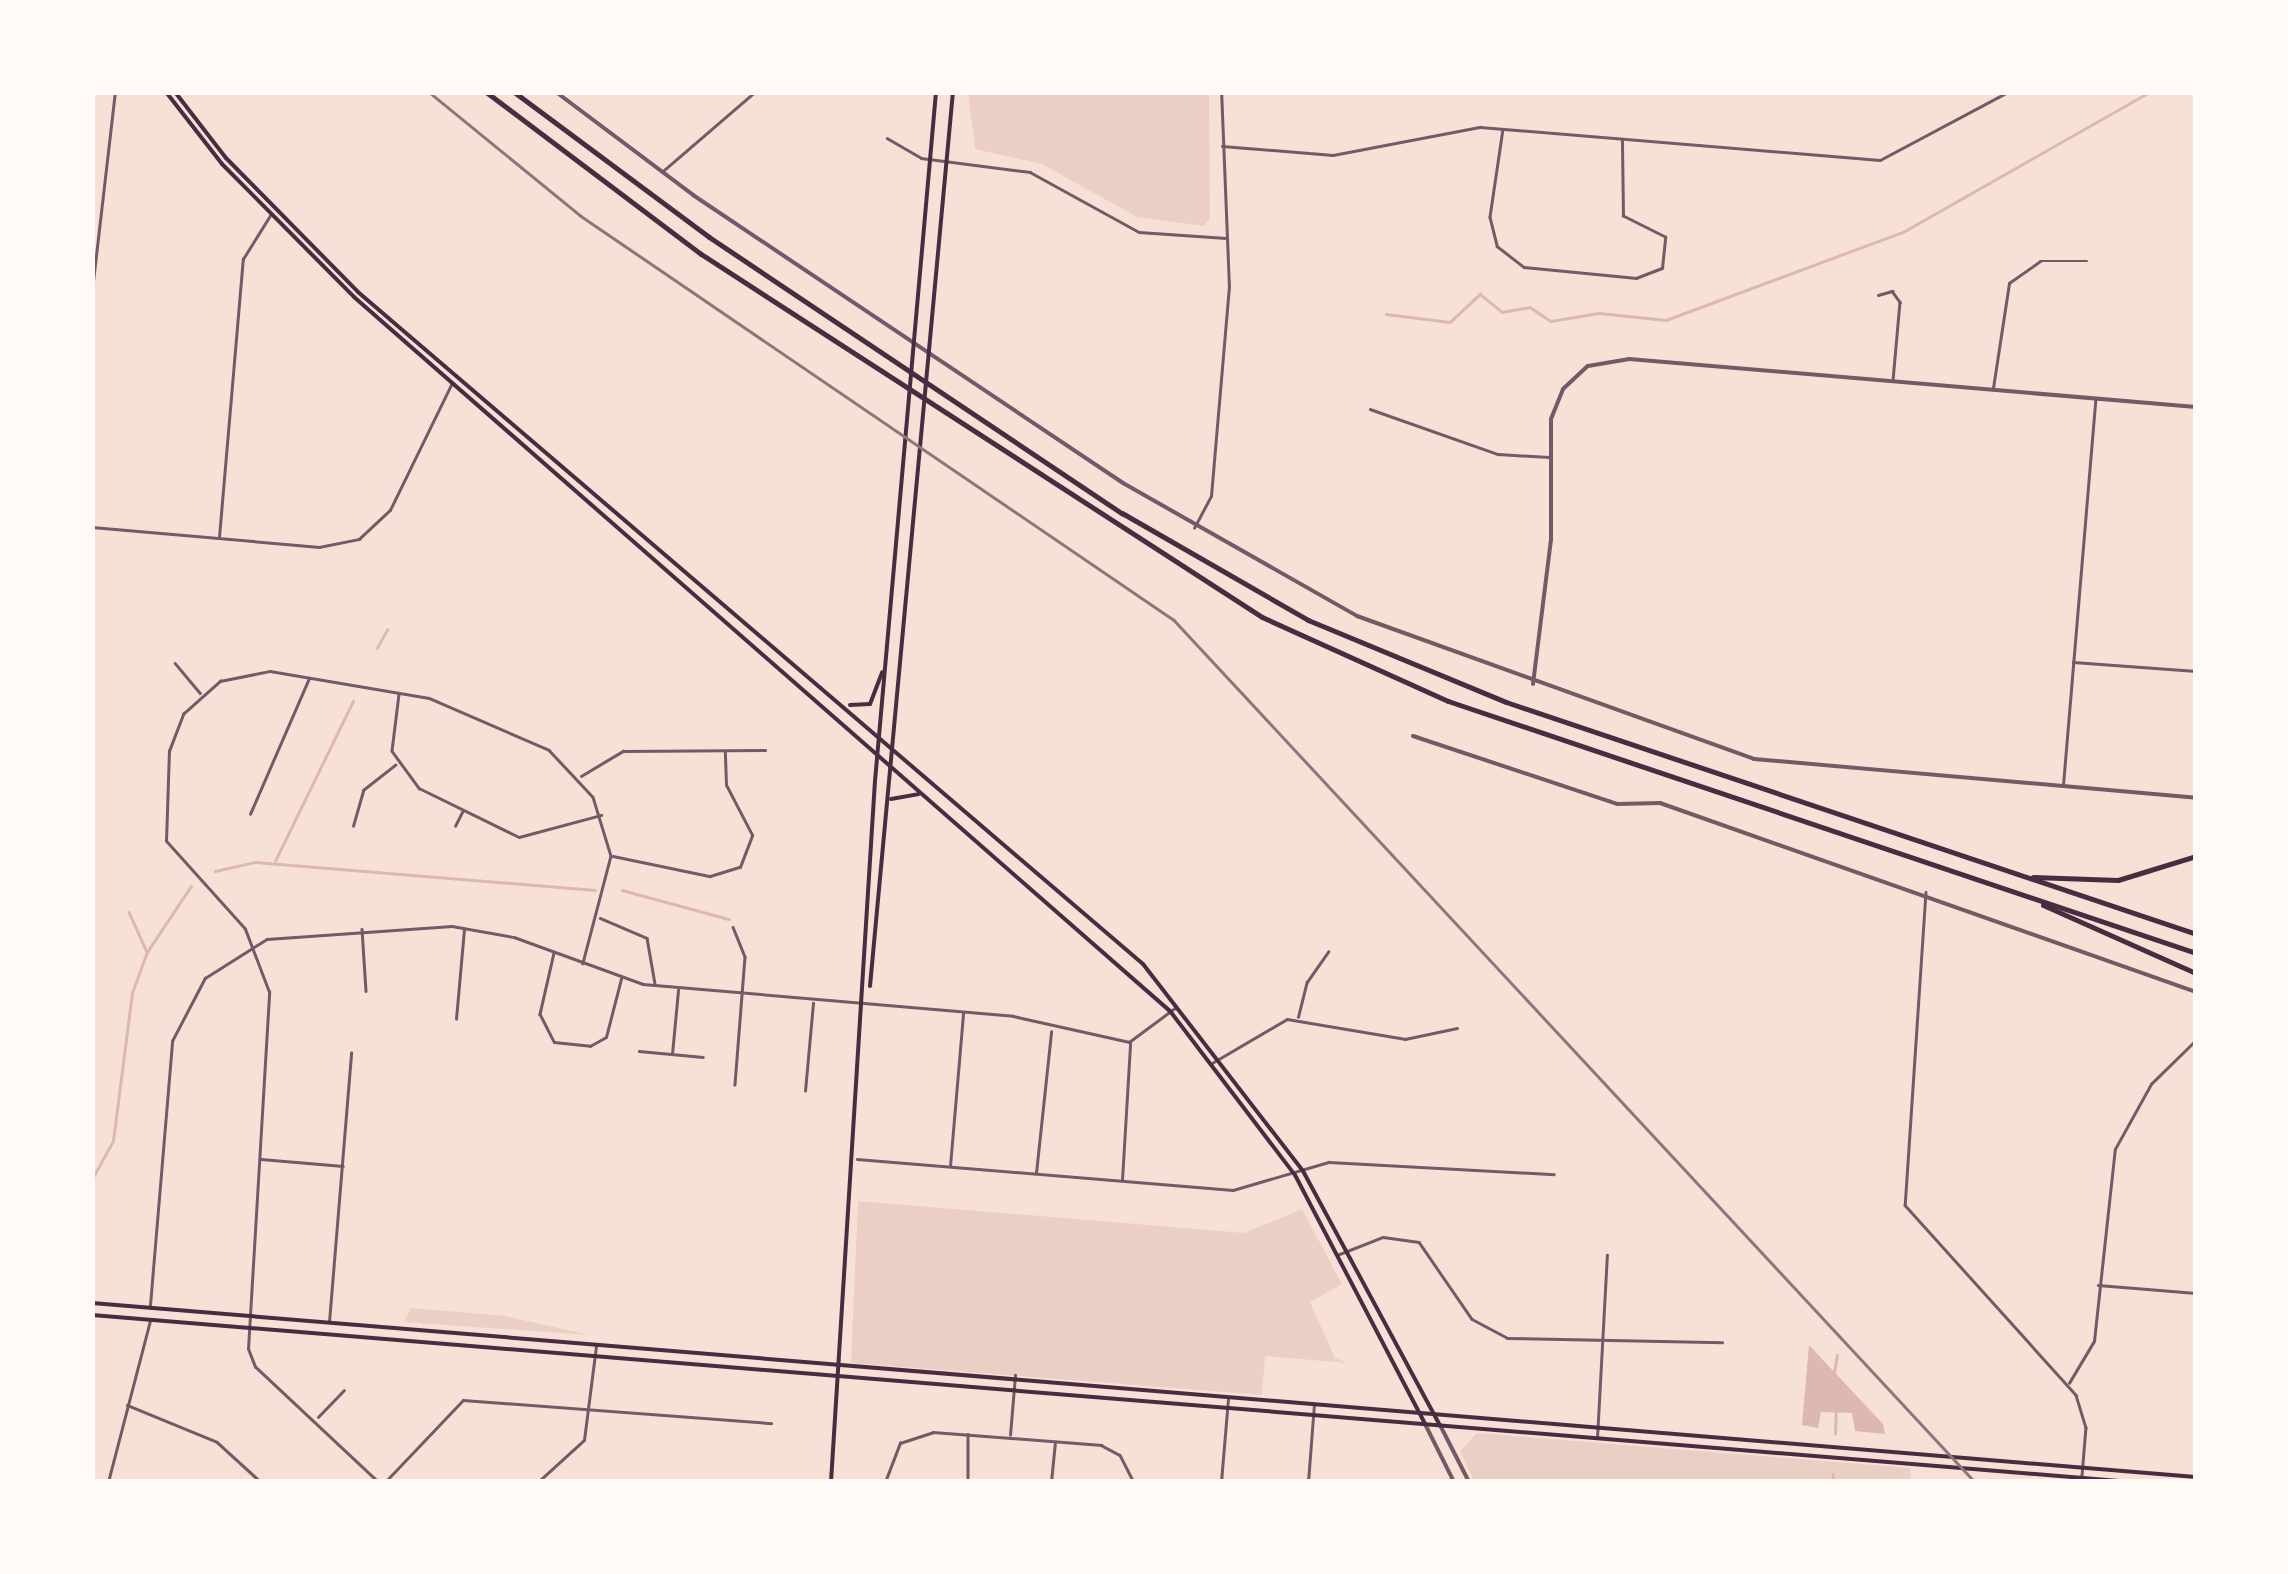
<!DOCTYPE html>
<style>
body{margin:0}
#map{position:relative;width:2288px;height:1574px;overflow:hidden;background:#f7e1d7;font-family:"Varela Round",sans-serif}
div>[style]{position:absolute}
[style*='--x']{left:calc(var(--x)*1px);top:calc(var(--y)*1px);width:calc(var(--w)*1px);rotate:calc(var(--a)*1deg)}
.green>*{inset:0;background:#ebcfc5}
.water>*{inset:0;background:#dcb8b0}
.stream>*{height:2.5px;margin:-1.25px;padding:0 1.25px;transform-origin:1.25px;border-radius:1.25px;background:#dcb8b0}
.minor>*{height:2.5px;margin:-1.25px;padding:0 1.25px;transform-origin:1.25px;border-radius:1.25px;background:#755966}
.tertiary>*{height:4px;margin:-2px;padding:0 2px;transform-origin:2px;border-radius:2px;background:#755966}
.secondary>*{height:4px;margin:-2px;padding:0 2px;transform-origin:2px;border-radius:2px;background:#4a2c40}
.motorway>*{height:5px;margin:-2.5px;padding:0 2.5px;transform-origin:2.5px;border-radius:2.5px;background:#4a2c40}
.rail>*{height:2.5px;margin:-1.25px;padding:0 1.25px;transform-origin:1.25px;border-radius:1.25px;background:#8f747c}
span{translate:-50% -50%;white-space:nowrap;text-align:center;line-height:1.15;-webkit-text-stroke:10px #fffaf5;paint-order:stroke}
.frame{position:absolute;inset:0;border:95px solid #fffaf5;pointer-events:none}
</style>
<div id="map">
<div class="green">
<i style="clip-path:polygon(968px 93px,1209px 93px,1210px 219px,1204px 226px,1137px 217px,1042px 164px,975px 149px)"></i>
<i style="clip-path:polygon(858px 1201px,1244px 1233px,1302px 1209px,1342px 1284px,1310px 1302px,1335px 1358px,1348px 1363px,1265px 1356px,1262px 1395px,851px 1363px)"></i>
<i style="clip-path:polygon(411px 1308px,505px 1316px,589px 1335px,404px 1322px)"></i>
<i style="clip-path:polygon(1477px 1433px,1911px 1468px,1910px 1481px,1474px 1481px,1460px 1451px)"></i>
</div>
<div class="water">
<i style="clip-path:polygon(1809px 1345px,1883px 1424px,1885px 1434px,1855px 1431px,1852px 1413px,1821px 1412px,1818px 1428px,1802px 1425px)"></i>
</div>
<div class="stream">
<i style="--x:1386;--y:314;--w:64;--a:7.1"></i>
<i style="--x:1450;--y:322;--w:41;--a:-43"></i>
<i style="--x:1480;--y:294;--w:28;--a:39"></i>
<i style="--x:1502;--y:312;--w:28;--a:-10"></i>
<i style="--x:1530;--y:307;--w:25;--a:34"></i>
<i style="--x:1551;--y:321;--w:49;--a:-9.5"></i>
<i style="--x:1599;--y:313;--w:67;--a:6"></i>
<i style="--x:1666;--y:320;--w:253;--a:-20.4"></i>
<i style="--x:1903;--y:232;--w:283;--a:-29.6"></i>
<i style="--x:377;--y:648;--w:21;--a:-61"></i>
<i style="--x:275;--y:861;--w:178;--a:-64"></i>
<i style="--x:215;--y:871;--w:41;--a:-12.7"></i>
<i style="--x:255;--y:862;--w:341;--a:4.7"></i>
<i style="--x:622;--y:890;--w:111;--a:15.2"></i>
<i style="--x:129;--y:912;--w:44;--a:65.8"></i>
<i style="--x:92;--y:1179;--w:43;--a:-61.1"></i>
<i style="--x:113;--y:1141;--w:149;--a:-82.7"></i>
<i style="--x:132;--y:993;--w:44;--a:-69.9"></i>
<i style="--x:147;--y:952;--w:79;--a:-56.3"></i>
<i style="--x:1834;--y:1373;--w:18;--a:-81"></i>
<i style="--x:1835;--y:1434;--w:23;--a:-88"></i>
<i style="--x:1833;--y:1474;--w:8;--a:83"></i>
</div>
<div class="minor">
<i style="--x:1503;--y:129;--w:89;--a:98.4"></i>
<i style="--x:1490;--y:217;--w:30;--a:76"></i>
<i style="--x:1497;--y:246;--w:34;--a:38"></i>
<i style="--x:1524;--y:267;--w:113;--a:5.6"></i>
<i style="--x:1636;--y:278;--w:28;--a:-21"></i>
<i style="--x:1662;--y:268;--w:31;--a:-84"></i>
<i style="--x:1665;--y:237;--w:47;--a:-153.4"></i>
<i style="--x:1623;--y:216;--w:75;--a:-90.8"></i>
<i style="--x:887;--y:138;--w:39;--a:30"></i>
<i style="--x:921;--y:158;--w:110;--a:7.3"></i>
<i style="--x:1030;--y:172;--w:124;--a:28.8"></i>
<i style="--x:1139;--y:232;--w:87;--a:3.9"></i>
<i style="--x:1222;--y:146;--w:111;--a:4.6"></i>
<i style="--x:1333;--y:155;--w:150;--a:-10.8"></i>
<i style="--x:1480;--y:127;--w:401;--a:4.7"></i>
<i style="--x:1880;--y:160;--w:145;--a:-28"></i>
<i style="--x:663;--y:171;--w:121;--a:-40.7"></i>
<i style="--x:92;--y:290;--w:199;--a:-83.4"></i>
<i style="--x:1878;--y:295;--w:15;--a:-16"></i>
<i style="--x:1892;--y:291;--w:14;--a:54"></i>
<i style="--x:1900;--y:302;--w:78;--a:95.1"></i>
<i style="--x:1993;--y:388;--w:106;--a:-81.3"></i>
<i style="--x:2009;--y:283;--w:38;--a:-35"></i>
<i style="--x:2040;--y:261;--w:47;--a:0"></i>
<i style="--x:1370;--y:409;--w:136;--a:19.4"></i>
<i style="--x:1498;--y:454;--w:51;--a:3.4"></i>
<i style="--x:92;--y:527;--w:228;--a:5"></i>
<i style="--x:319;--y:547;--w:41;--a:-11.3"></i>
<i style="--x:359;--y:539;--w:42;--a:-43.1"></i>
<i style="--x:390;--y:510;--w:141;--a:-64"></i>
<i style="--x:1194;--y:528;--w:36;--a:-62"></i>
<i style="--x:1211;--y:496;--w:209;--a:-85.1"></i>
<i style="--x:1229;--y:288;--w:196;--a:-92.3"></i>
<i style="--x:219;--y:537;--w:279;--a:-85.1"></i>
<i style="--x:243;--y:259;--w:53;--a:-58.1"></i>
<i style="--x:2073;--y:662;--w:123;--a:4.2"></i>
<i style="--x:175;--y:663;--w:39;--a:50"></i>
<i style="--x:399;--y:694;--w:57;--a:97"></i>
<i style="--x:392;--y:751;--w:46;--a:53.9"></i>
<i style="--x:419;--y:788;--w:111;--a:26.1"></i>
<i style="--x:519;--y:837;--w:85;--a:-15"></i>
<i style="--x:581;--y:776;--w:49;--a:-30.8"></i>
<i style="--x:623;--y:751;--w:142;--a:-0.4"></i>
<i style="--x:2063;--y:785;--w:386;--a:-85.2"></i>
<i style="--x:250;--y:814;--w:148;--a:-66.5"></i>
<i style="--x:353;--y:826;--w:37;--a:-74"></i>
<i style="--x:363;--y:790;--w:41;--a:-38"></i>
<i style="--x:455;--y:826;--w:16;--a:-63"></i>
<i style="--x:613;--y:856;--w:99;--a:11.7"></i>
<i style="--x:710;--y:876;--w:31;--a:-17"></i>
<i style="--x:740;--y:867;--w:34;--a:-69"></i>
<i style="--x:752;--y:835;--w:56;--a:-117.5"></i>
<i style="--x:726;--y:785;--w:33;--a:-92"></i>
<i style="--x:1926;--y:892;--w:314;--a:93.8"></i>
<i style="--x:1905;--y:1205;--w:256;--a:48"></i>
<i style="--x:2076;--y:1395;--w:34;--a:73"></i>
<i style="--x:2086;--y:1427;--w:49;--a:94.7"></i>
<i style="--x:600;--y:918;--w:51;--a:23.1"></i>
<i style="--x:647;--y:938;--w:47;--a:80.1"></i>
<i style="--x:733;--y:927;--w:32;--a:68"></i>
<i style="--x:745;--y:957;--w:128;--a:94.5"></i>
<i style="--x:362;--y:929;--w:62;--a:86.3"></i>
<i style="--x:554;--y:953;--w:63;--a:102.9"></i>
<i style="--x:540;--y:1014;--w:31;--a:63"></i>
<i style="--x:554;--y:1042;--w:36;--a:6"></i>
<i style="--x:590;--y:1046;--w:18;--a:-29"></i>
<i style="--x:606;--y:1037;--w:60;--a:-75.5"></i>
<i style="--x:1298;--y:1017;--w:36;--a:-76"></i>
<i style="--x:1307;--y:982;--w:37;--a:-55"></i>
<i style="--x:456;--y:1019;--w:90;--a:-84.9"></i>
<i style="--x:639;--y:1051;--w:64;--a:5.4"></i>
<i style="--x:672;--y:1054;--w:64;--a:-84.6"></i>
<i style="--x:1212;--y:1063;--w:87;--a:-30.4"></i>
<i style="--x:1287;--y:1019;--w:120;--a:9.6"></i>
<i style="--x:1405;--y:1039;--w:53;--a:-11.9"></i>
<i style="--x:805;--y:1091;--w:88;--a:-84.8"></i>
<i style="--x:261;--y:1159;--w:82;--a:4.9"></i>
<i style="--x:857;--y:1159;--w:377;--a:4.7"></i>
<i style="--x:1233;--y:1190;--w:100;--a:-16.3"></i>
<i style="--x:1329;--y:1162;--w:225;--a:3.1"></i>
<i style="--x:950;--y:1166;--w:153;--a:-85.1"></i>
<i style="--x:1036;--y:1173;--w:142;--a:-83.9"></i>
<i style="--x:1122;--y:1180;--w:136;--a:-86.6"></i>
<i style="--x:1337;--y:1255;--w:49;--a:-21.4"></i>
<i style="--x:1383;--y:1237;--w:36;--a:8"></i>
<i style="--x:1419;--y:1242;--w:93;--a:55.5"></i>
<i style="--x:1472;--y:1319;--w:40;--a:28"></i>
<i style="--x:1507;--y:1338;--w:215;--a:1.1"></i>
<i style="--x:2098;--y:1285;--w:98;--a:4.7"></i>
<i style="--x:150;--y:1305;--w:265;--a:-85.2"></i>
<i style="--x:172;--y:1041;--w:71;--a:-62.4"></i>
<i style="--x:205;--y:978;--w:73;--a:-32.2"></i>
<i style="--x:267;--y:939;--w:185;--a:-4"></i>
<i style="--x:452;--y:926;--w:63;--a:10.1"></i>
<i style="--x:514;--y:937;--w:137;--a:20"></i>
<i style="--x:643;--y:984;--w:371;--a:4.9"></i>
<i style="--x:1013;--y:1016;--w:119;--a:12.6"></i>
<i style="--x:1129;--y:1042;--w:57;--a:-36.5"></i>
<i style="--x:329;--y:1322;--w:270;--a:-85.3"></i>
<i style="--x:2069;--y:1383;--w:49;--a:-59.2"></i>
<i style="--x:2094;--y:1341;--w:193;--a:-83.8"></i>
<i style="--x:2115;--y:1149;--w:74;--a:-61"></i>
<i style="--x:2151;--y:1084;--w:63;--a:-44.4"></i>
<i style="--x:127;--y:1405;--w:97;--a:22.3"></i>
<i style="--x:217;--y:1442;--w:59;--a:42.3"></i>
<i style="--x:318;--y:1417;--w:37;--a:-46"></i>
<i style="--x:968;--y:1434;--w:48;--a:90"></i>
<i style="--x:1010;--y:1435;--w:60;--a:-85.2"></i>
<i style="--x:1597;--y:1438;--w:183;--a:-86.9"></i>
<i style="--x:108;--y:1482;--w:166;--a:-75.4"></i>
<i style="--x:378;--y:1482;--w:168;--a:-136.9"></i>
<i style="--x:255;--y:1367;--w:19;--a:-111"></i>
<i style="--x:248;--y:1349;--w:358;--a:-86.6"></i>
<i style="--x:269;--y:992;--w:67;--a:-110.9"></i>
<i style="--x:245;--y:929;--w:118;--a:-131.9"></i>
<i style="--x:166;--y:841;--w:90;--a:-88.1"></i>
<i style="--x:169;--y:751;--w:40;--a:-69"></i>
<i style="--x:183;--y:714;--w:50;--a:-41.7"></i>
<i style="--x:220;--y:681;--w:51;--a:-11.3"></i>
<i style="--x:270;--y:671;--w:161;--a:9.6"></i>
<i style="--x:429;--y:698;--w:131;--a:23.4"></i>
<i style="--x:549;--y:750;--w:64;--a:46.9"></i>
<i style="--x:593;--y:797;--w:62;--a:73"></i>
<i style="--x:611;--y:856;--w:111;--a:104.7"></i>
<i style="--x:385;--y:1482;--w:113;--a:-46.4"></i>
<i style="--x:463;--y:1400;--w:309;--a:4.3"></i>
<i style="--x:538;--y:1482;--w:62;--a:-42.4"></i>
<i style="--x:584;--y:1440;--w:95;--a:-82.7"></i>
<i style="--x:885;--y:1482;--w:42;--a:-69"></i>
<i style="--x:900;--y:1443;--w:35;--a:-18"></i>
<i style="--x:933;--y:1432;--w:169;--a:4.4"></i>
<i style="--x:1101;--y:1445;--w:21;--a:28"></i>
<i style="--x:1120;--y:1455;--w:30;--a:63"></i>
<i style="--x:1051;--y:1482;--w:40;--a:-84.3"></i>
<i style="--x:1221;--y:1482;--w:84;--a:-85.2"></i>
<i style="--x:1308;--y:1482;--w:78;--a:-85.6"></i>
</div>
<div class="tertiary">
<i style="--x:556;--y:92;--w:171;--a:36.9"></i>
<i style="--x:693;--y:195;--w:518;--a:33.81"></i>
<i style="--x:1123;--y:483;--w:269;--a:29.6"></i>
<i style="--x:1357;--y:616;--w:422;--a:19.8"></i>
<i style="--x:1754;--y:759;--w:444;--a:5"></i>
<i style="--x:1533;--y:684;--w:145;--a:-82.9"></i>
<i style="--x:1551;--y:540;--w:121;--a:-90"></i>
<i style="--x:1551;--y:419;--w:32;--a:-68"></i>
<i style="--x:1563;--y:389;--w:34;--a:-43"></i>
<i style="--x:1588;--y:366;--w:42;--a:-9.7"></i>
<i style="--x:1629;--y:359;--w:569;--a:4.84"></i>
<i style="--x:1413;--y:736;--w:215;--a:18.4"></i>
<i style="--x:1617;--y:804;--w:43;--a:-1.3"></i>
<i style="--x:1660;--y:803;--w:568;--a:19.42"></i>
<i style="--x:1425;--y:1424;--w:65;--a:63.4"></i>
<i style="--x:1440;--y:1425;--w:64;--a:63"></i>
</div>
<div class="secondary">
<i style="--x:166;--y:92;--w:91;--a:52.1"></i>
<i style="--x:222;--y:164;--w:187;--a:45.2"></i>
<i style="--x:354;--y:297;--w:1084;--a:41.19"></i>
<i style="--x:1170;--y:1011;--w:206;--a:52.7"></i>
<i style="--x:1295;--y:1175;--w:281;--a:62.4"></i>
<i style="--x:175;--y:92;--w:83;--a:52.3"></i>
<i style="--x:226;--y:158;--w:188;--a:45.4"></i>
<i style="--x:358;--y:292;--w:1033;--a:40.57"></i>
<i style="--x:1143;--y:964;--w:262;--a:52.3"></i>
<i style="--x:1303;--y:1171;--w:289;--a:61.7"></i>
<i style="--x:850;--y:705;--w:20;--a:-3"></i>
<i style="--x:870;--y:704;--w:34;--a:-69"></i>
<i style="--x:891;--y:799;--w:28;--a:-10"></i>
<i style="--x:870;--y:986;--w:898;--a:-84.7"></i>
<i style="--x:92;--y:1303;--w:2111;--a:4.73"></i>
<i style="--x:92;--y:1315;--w:2046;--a:4.68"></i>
<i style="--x:831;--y:1482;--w:702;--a:-86.41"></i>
<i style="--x:875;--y:781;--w:692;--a:-84.94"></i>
</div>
<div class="motorway">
<i style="--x:486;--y:92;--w:269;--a:37"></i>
<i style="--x:701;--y:254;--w:668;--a:32.91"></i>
<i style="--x:1262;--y:617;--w:204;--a:24.3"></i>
<i style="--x:1448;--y:701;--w:789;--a:18.62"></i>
<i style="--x:514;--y:92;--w:243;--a:36.6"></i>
<i style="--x:709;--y:237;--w:497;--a:33.8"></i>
<i style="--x:1122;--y:513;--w:215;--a:29.9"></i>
<i style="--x:1308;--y:620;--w:214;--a:22.5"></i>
<i style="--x:1506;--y:702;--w:728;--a:18.58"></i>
<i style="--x:2033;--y:877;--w:85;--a:2"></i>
<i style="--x:2118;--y:880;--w:82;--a:-17.1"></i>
<i style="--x:2043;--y:905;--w:167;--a:24"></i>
</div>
<div class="rail">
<i style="--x:429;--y:92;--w:196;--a:39.2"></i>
<i style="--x:581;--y:216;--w:718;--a:34.27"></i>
<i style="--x:1174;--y:620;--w:1177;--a:47.1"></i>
</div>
<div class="frame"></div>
</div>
